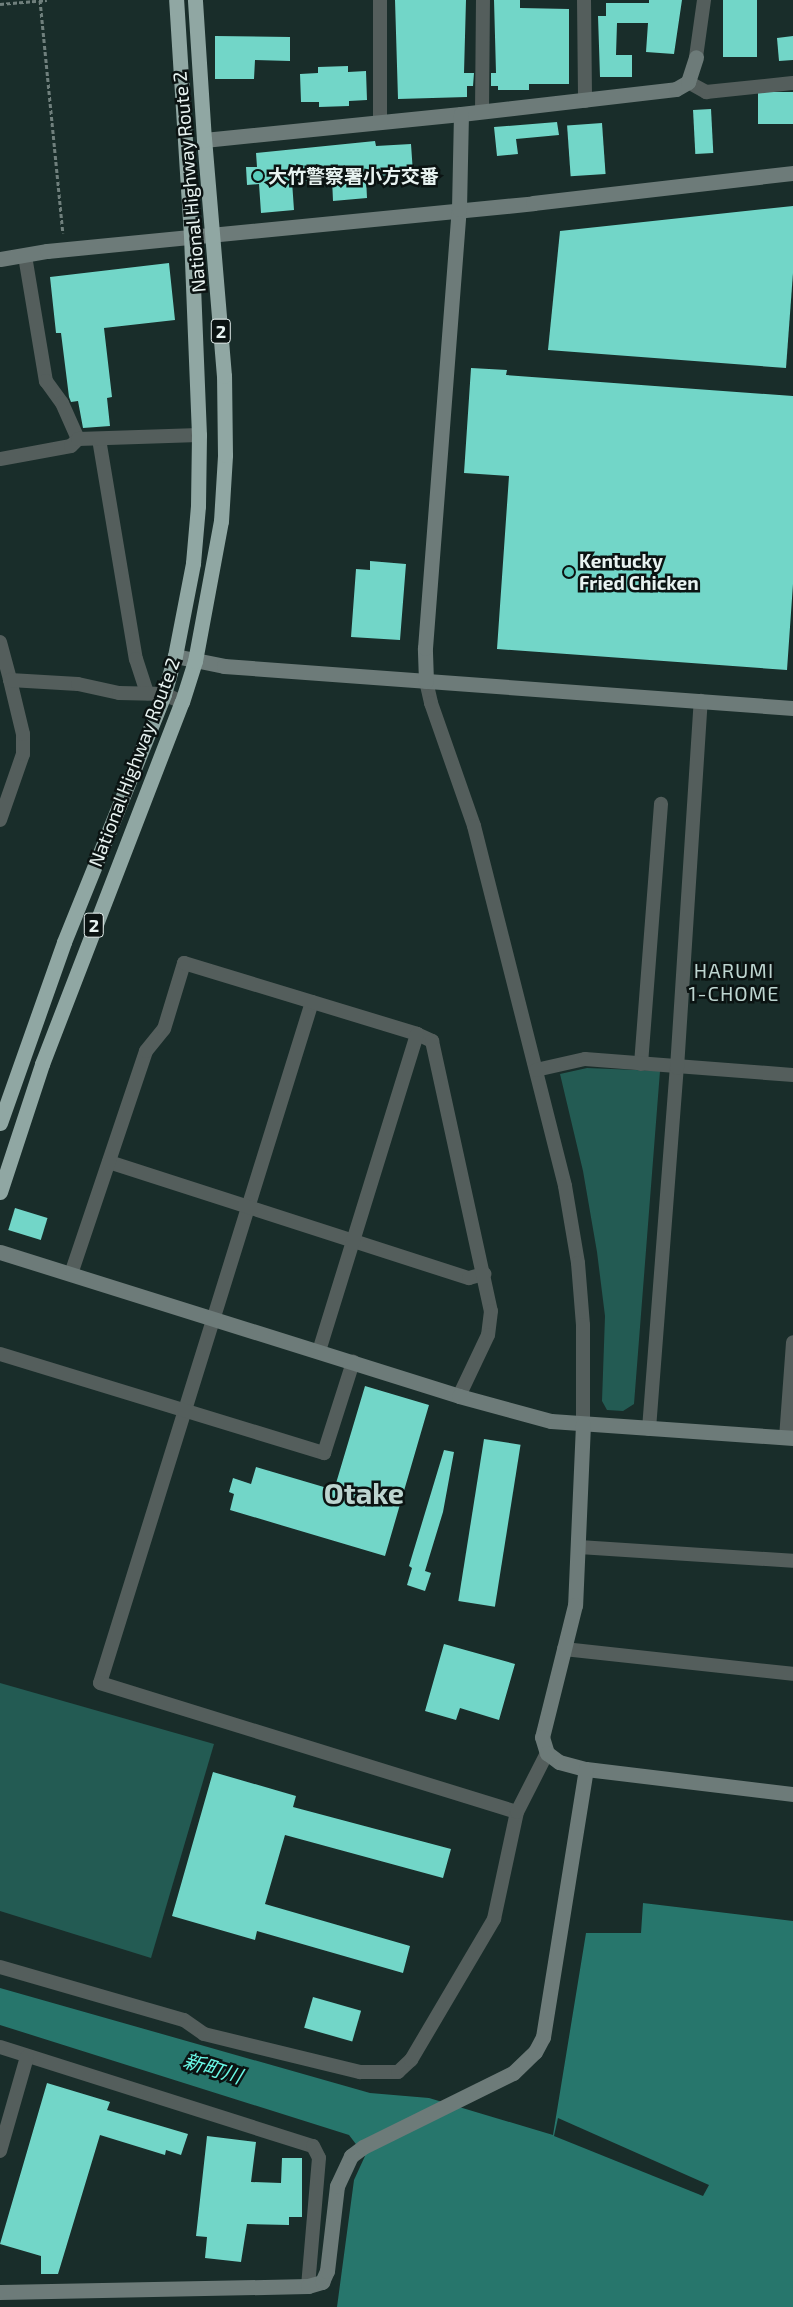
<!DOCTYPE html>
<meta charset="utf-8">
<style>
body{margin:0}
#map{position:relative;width:793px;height:2307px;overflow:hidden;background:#192d2a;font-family:"Exo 2","Noto Sans JP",sans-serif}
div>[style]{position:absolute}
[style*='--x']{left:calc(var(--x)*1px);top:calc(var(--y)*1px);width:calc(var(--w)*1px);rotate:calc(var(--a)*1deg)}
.green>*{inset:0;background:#235b53}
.water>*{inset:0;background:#27766c}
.pier>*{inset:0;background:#192d2a}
.building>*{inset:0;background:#72d6c8;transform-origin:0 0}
.path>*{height:3px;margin-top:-1.5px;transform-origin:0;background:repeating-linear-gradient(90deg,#70807d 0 4px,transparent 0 6.5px)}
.street>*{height:14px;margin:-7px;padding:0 7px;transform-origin:7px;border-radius:7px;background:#545e5c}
.secondary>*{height:15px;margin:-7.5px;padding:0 7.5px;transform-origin:7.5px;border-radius:7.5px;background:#6d7b79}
.highway>*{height:15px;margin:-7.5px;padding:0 7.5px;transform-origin:7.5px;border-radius:7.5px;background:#90a7a3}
.dots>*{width:14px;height:14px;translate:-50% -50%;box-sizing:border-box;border:2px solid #0b1312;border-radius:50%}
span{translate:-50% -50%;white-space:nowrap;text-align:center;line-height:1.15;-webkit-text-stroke:5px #0b1312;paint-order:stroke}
.shield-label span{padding:1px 4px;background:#0b1312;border:1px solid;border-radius:4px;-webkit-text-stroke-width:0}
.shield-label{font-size:18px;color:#e8f3f1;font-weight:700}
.poi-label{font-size:19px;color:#e8f3f1;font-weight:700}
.left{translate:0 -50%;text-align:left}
.street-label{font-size:19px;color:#e8f3f1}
.neighbourhood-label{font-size:20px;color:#bdd5d0;letter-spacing:1px}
.water-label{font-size:20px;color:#6af9e6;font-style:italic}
.town-label{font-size:29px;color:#bdd5d0;font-weight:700}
</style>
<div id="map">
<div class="green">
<i style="clip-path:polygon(587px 1068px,660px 1071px,634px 1404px,623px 1411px,607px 1410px,602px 1401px,605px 1316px,597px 1252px,583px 1171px,560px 1074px)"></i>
<i style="clip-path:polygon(0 1683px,214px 1744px,151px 1958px,0 1911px)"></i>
</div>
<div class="water">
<i style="clip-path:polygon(643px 1903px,793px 1921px,793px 2307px,337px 2307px,354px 2180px,365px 2156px,349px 2135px,0 2025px,0 1988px,370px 2093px,429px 2098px,553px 2135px,586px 1933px,641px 1933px)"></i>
</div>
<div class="pier">
<i style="clip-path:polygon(558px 2118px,709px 2185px,703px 2196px,554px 2136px)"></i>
</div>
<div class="building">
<i style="clip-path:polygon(395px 0,466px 0,464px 73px,474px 73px,473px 86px,467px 86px,467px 97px,398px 99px)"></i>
<i style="clip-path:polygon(494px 0,520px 0,520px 8px,569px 9px,569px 84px,529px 84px,529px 90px,498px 90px,498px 86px,491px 86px,491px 73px,496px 73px)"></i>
<i style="clip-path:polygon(649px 0,682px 0,674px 54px,646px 52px,648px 23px,617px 23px,616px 55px,632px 55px,632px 77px,600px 77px,598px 16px,606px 16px,606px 3px,649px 3px)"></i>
<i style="left:723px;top:0;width:34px;height:57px"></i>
<i style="clip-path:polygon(215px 36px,290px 37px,290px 61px,255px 60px,254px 79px,215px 79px)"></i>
<i style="clip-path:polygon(793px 36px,793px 60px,779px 61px,777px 38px)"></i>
<i style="clip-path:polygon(348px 66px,348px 72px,366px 71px,367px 100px,349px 101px,349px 106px,319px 107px,319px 102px,301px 102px,300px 74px,318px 73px,318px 67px)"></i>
<i style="left:793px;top:92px;width:32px;height:35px;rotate:90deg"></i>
<i style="left:711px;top:109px;width:44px;height:18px;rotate:87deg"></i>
<i style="clip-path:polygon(557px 122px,559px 135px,516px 139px,518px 154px,497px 156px,494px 127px)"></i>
<i style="left:602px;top:123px;width:51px;height:35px;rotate:86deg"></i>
<i style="clip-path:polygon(375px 141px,376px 146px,411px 144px,413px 173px,366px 177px,367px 198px,333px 201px,332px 179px,292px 181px,294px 210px,261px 213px,259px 184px,247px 185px,246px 167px,257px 167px,256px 153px)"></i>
<i style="clip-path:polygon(793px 206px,793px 273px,786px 368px,548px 350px,560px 231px)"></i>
<i style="clip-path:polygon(169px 263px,175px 320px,104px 328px,112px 397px,107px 398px,110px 426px,83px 428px,78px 401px,71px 402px,69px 397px,61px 333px,56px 333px,50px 277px)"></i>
<i style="clip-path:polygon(471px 368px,507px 370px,506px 375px,793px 396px,793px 584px,787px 670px,497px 649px,509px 476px,464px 473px)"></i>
<i style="clip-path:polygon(370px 561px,406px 564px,400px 640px,351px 637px,356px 569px,370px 570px)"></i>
<i style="left:15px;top:1208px;width:34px;height:23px;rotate:17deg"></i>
<i style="clip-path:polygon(365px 1386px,429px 1405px,385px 1556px,230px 1510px,234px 1494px,229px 1492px,233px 1478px,251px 1484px,256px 1467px,334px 1490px)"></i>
<i style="left:484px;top:1439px;width:37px;height:164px;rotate:9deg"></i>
<i style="clip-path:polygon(444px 1450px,454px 1452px,443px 1512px,425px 1571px,431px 1573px,425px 1591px,407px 1585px,412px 1568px,409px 1566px)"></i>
<i style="clip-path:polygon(444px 1644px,515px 1664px,499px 1720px,460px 1708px,456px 1720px,425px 1711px)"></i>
<i style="clip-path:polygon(213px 1772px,296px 1796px,293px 1807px,451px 1849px,443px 1878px,285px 1835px,265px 1904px,410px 1946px,403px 1973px,257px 1931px,255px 1940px,172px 1916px)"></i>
<i style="left:313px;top:1997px;width:50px;height:32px;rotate:16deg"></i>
<i style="clip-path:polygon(47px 2083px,110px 2102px,107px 2110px,188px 2134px,181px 2155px,166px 2150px,165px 2155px,100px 2135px,58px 2274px,41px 2274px,41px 2256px,0 2244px)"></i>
<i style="clip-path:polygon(207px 2136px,256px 2142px,251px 2182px,281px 2183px,282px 2158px,302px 2158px,302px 2217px,289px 2217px,289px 2225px,247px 2224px,241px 2262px,205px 2258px,207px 2237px,196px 2236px)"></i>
</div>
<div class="path">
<i style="--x:40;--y:0;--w:234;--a:84.4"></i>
<i style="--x:0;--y:4;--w:47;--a:-4.9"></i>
</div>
<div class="street">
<i style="--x:584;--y:0;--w:101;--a:89.4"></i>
<i style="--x:696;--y:57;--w:58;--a:-82"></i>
<i style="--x:688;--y:82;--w:21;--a:29"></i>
<i style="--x:706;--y:92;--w:87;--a:-5.9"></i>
<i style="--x:482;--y:112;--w:112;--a:-89.5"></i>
<i style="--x:380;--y:121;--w:121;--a:-90"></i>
<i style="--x:25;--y:256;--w:127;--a:80.5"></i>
<i style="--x:46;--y:381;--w:27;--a:54"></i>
<i style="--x:62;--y:403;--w:39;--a:66"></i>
<i style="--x:99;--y:439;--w:223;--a:80.5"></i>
<i style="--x:136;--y:659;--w:36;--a:72"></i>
<i style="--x:0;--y:459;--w:72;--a:-10.4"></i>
<i style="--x:71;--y:446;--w:10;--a:-45"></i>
<i style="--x:78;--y:439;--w:121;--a:-1.9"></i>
<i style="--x:0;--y:642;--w:39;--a:75"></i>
<i style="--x:426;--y:681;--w:23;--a:77"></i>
<i style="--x:431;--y:703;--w:130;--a:70.7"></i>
<i style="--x:474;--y:826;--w:371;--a:75.8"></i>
<i style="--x:565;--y:1186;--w:78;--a:80.4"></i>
<i style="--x:578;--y:1263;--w:62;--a:85.4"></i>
<i style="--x:583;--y:1325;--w:99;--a:90"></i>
<i style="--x:0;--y:820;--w:70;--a:-70.8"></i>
<i style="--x:23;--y:754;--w:20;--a:-90"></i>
<i style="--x:23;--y:734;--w:56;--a:-103.5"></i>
<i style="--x:10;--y:680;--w:68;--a:3.4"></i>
<i style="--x:78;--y:684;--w:42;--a:12.4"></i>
<i style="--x:119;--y:693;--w:45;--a:1.3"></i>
<i style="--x:164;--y:694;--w:20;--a:24"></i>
<i style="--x:312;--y:1002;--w:713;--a:107.29"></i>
<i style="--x:100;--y:1683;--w:436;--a:17.2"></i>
<i style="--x:641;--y:1064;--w:261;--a:-85.6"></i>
<i style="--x:536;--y:1070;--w:50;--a:-12.7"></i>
<i style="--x:585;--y:1059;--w:209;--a:4.4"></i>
<i style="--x:109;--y:1162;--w:378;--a:17.9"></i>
<i style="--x:469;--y:1278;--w:16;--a:-15"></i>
<i style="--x:71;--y:1274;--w:235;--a:-71.4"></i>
<i style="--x:146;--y:1051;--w:28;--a:-51"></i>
<i style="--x:164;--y:1029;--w:69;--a:-73.1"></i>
<i style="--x:184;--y:963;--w:244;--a:16.9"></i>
<i style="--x:417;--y:1034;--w:17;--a:25"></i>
<i style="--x:432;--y:1041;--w:276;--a:77.7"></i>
<i style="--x:491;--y:1311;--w:24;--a:97"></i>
<i style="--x:488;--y:1335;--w:68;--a:115.4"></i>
<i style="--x:319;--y:1351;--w:332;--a:-72.8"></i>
<i style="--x:0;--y:1354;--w:339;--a:17"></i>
<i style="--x:324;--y:1453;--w:96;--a:-72.3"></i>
<i style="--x:649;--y:1429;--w:362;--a:-85.6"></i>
<i style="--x:677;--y:1068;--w:368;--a:-86.3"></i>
<i style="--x:786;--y:1438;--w:96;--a:-85.8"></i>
<i style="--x:579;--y:1547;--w:214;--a:3.7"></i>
<i style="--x:564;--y:1649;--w:230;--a:6.2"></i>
<i style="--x:0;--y:1967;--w:191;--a:16.1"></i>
<i style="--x:184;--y:2020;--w:24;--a:35"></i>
<i style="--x:204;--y:2034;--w:161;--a:13.7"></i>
<i style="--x:360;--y:2072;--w:38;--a:0"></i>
<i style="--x:398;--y:2072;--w:18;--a:-43"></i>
<i style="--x:411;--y:2060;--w:164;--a:-59.5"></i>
<i style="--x:494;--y:1919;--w:109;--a:-77.9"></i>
<i style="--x:517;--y:1812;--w:66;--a:-63"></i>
<i style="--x:0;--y:2047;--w:328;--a:17.6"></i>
<i style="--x:313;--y:2146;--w:13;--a:63"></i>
<i style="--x:319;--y:2158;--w:128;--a:94.9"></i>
<i style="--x:0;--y:2151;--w:98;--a:-74"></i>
</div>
<div class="secondary">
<i style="--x:204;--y:140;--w:258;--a:-5.8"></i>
<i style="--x:461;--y:114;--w:216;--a:-6.6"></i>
<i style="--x:676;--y:89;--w:14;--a:-30"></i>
<i style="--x:688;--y:82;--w:26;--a:-72"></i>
<i style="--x:0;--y:259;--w:48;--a:-9.7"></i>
<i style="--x:47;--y:251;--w:488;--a:-5.6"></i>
<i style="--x:533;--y:203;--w:262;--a:-6.6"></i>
<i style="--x:175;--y:656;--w:50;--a:11.5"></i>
<i style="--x:224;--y:666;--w:571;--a:4.22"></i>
<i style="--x:426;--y:681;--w:33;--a:-92"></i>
<i style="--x:425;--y:648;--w:440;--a:-85.6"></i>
<i style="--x:459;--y:209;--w:95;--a:-88.8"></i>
<i style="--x:0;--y:1252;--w:481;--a:17.4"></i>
<i style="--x:459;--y:1396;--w:95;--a:15.2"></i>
<i style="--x:551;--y:1421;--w:243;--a:4"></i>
<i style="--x:583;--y:1424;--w:181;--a:92.5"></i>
<i style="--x:575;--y:1605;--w:136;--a:104"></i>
<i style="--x:542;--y:1737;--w:17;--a:73"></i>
<i style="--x:547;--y:1753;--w:15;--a:37"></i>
<i style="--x:559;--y:1762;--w:28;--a:15"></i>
<i style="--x:586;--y:1769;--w:209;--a:6.9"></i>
<i style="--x:0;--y:2292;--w:308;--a:-1.1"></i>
<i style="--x:308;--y:2286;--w:15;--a:-16"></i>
<i style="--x:322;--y:2282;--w:12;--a:-66"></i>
<i style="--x:327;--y:2271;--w:86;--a:-83.3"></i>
<i style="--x:337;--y:2186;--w:33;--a:-65"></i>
<i style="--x:351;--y:2156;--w:15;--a:-37"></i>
<i style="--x:363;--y:2147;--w:167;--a:-26.3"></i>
<i style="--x:513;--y:2073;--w:30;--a:-44"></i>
<i style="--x:535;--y:2052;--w:17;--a:-62"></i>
<i style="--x:543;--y:2037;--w:271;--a:-80.9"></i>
</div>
<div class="highway">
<i style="--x:0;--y:1123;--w:192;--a:-70.5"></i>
<i style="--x:64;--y:942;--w:267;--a:-68"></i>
<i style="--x:164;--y:694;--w:40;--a:-74"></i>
<i style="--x:175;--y:656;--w:95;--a:-79"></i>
<i style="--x:193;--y:563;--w:57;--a:-85"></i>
<i style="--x:198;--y:506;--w:71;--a:-89.2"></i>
<i style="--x:199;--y:435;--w:199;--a:-92.3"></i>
<i style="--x:191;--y:236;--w:236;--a:-93.6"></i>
<i style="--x:0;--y:1192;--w:135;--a:-71.8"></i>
<i style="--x:42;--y:1064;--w:388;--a:-68.9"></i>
<i style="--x:182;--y:702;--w:43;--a:-72.4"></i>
<i style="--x:195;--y:661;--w:142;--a:-79.5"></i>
<i style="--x:221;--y:521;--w:66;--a:-86.5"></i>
<i style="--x:225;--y:455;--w:79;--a:-90.7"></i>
<i style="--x:224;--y:376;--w:237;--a:-94.8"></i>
<i style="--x:204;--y:140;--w:140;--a:-93.7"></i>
</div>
<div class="dots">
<i style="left:258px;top:176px;background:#59cebe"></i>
<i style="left:569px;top:572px;background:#59cebe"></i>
</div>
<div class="shield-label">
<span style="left:221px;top:331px">2</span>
<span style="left:94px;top:925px">2</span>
</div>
<div class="poi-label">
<span class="left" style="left:268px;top:176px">大竹警察署小方交番</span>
<span class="left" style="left:579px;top:572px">Kentucky<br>Fried Chicken</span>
</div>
<div class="street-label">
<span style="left:189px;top:182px;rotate:-95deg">National Highway Route 2</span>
<span style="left:134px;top:762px;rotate:-69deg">National Highway Route 2</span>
</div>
<div class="neighbourhood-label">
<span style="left:734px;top:982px">HARUMI<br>1-CHOME</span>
</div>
<div class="water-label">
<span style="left:213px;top:2068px;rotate:17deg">新町川</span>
</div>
<div class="town-label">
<span style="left:364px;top:1493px">Otake</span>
</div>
</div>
